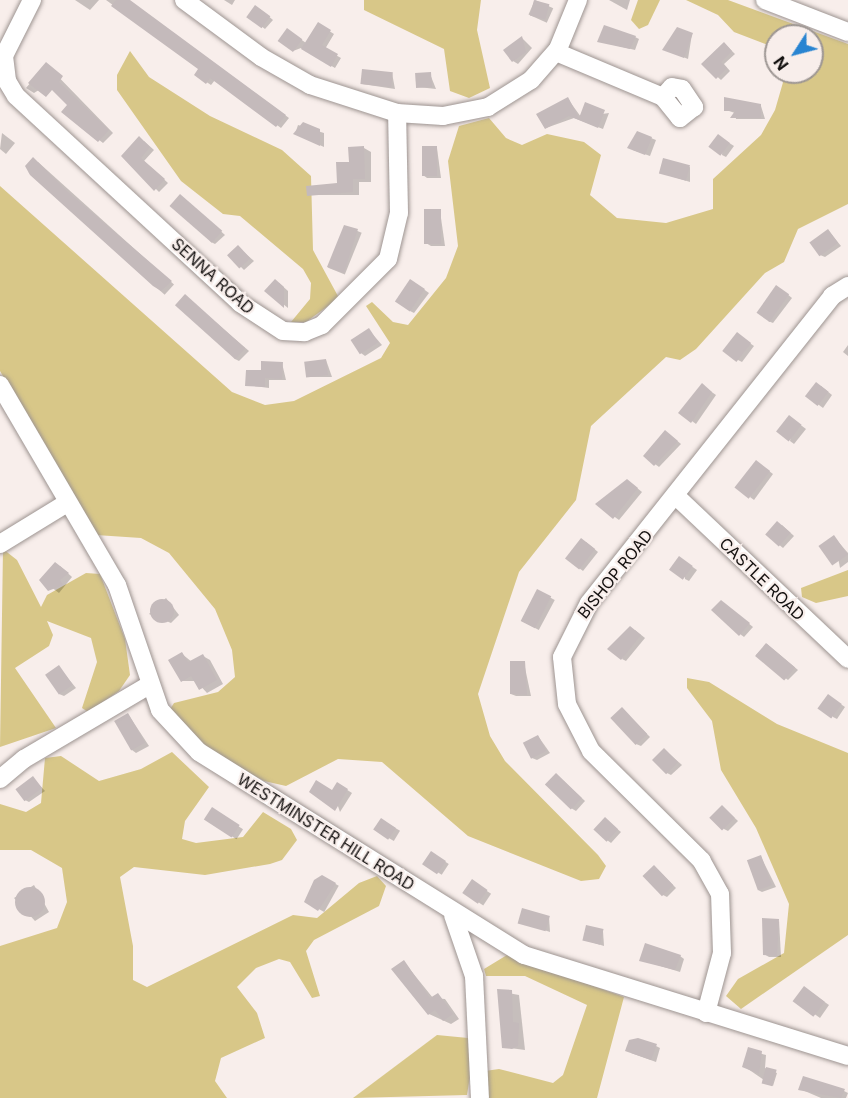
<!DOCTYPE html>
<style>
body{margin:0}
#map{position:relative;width:848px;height:1098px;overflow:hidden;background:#f8eeeb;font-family:Inter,sans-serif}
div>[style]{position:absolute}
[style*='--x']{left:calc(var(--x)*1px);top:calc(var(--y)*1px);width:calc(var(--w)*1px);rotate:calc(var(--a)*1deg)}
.green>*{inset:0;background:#d8c788}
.shadow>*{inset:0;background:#0003;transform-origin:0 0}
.building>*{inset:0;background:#c4babb;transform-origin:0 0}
.round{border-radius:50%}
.roads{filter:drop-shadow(0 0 2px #9d9491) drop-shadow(0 0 2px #9d9491)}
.minor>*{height:18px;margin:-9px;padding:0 9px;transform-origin:9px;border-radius:9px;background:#fff}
span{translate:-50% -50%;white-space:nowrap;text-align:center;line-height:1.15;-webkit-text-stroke:4.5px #f8eeeb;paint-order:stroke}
.street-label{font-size:16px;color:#141110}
.north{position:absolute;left:764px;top:24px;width:60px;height:60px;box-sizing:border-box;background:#f8eeeb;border:2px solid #9d9693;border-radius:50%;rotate:234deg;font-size:16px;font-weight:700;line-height:24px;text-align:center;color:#141110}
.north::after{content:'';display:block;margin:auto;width:21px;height:27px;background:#2884d1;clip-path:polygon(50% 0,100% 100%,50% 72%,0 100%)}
</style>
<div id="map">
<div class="green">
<i style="clip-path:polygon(364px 0,481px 0,477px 30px,490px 88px,469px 98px,450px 91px,444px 49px,364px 10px)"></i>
<i style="clip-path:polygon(638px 0,660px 0,648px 25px,639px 29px,631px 20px)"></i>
<i style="clip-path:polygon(686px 0,728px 0,848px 44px,848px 204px,798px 229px,784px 262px,765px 273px,696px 349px,680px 360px,666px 357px,591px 426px,576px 500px,519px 572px,478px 694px,490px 736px,505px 761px,598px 855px,606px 866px,599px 879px,581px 881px,468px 836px,382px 762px,338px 759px,286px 786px,264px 781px,206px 749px,169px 711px,174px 703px,218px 692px,235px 677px,232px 650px,215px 609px,169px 553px,141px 538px,96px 535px,0 371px,0 186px,232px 392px,265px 405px,294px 401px,381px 358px,390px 343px,366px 306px,372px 302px,393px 322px,408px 325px,446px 278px,458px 246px,448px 161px,459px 126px,489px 118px,506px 138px,522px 145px,547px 134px,584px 142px,601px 155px,590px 195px,617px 218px,666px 223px,713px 209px,713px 179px,761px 135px,775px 110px,786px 72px,812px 72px,812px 36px,776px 36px,776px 48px,734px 32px,718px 15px)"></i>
<i style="clip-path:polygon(130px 51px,149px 77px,210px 116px,282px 150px,311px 176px,313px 250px,339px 298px,306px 322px,291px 322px,310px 299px,311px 283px,303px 269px,240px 216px,223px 214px,181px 181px,117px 90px,117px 75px)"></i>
<i style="clip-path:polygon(3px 549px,17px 560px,41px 607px,47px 595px,86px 573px,100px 574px,125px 639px,130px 675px,119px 691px,88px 712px,82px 708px,97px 662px,91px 638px,47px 621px,53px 635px,49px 646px,15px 668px,56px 728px,0 747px)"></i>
<i style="clip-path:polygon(848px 570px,848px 596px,816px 603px,802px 597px,801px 588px)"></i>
<i style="clip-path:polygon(687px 678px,709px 682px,777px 724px,848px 753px,848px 935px,741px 1009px,726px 996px,738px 979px,784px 953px,789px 904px,756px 828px,721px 770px,712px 721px,687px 688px)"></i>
<i style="clip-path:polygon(172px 752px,209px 787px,185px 821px,182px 839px,196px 843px,243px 837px,263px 812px,291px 829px,297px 840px,282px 860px,270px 864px,205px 875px,134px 867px,120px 877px,133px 946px,133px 980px,147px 987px,293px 915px,317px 918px,359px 883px,377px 876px,386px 886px,379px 906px,314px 940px,306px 951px,320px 996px,312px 998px,290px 962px,279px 959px,256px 968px,237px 987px,257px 1013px,265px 1038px,221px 1058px,215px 1081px,227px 1098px,0 1098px,0 946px,57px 928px,67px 902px,62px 868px,31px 850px,0 850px,0 804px,26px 812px,41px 803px,45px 758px,61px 756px,99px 781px,141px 769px)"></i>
<i style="clip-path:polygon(507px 955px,624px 997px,597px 1098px,486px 1098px,485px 1071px,499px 1069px,553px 1083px,563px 1075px,587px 1005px,525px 976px,486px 976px,484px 969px)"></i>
<i style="clip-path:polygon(437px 1035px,468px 1038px,472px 1063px,467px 1095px,353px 1098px)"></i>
</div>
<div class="shadow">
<i style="clip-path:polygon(75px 0,99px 0,90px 10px)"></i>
<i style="clip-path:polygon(106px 0,128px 0,289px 118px,281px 128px,215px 80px,211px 85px,196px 75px,200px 69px)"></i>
<i style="clip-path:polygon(224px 0,235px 0,232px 5px)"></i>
<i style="left:535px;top:0;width:20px;height:16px;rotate:24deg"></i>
<i style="clip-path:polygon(609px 0,630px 0,627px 10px)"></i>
<i style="clip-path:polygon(260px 9px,273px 20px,265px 29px,248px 16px)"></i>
<i style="clip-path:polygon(318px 24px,334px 34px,325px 49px,341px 58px,335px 68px,301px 48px,293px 51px,292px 33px,306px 43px)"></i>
<i style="clip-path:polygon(692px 34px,688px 59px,668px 51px)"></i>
<i style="clip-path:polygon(635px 37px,639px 39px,635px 50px,598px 41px)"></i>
<i style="clip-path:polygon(522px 38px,532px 48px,518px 64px,513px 61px)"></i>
<i style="clip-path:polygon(724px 43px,735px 54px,724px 64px,730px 71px,721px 80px,703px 64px)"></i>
<i style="clip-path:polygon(46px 64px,113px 133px,103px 143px,63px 112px,69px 106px,50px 83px,34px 93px,26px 88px)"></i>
<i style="clip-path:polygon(392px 73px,395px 89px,362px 84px)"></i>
<i style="clip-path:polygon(430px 74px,436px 89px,418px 87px)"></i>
<i style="clip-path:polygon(568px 99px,581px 117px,609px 113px,603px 129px,574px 118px,546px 128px)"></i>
<i style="clip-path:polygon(761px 106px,765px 119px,736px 119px,735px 113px,726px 110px)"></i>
<i style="clip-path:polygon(298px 125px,324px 133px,324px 147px,295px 134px)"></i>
<i style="clip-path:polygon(2px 133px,15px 143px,6px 154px,0 149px)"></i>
<i style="clip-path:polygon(651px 138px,656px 140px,650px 156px,633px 150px)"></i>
<i style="clip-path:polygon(723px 139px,734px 146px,726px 157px,722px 155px)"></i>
<i style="clip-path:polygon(144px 141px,154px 150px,144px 161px,168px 183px,159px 192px,123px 156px)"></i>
<i style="clip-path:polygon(364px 148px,371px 152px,371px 182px,359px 182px,359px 195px,309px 195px,338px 185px)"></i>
<i style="clip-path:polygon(437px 148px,441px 178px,427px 178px,423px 175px)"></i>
<i style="left:38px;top:162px;width:183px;height:14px;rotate:42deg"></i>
<i style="clip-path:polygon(690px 167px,690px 182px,661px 173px)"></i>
<i style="clip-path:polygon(181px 196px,225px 235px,215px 244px,211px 242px)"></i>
<i style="clip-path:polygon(440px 211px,445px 246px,431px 246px,426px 243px)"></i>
<i style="left:345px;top:226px;width:18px;height:45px;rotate:22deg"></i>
<i style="clip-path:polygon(828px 230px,841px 246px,825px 257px,820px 255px)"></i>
<i style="clip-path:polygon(238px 247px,254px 261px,244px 270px,229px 255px)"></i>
<i style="clip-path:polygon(279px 283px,288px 291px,288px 308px,267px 291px)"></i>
<i style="clip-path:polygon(415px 283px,429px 293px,414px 313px,410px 311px)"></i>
<i style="clip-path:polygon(781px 289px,792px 298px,773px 323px,768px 321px)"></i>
<i style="clip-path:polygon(185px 296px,249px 351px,239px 361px,235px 359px)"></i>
<i style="clip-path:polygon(369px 330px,382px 345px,365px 356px,361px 353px)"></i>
<i style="clip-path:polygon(741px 337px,754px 346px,742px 362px,738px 360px)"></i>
<i style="clip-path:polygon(848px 345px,848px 356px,843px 352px)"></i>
<i style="clip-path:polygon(326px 360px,332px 377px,307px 377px)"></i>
<i style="clip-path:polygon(282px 363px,286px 380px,269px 380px,269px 388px,247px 385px)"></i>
<i style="clip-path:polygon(821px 386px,832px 395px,823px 408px,807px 396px)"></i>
<i style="clip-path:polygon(706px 388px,716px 395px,696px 424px,680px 412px)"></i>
<i style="clip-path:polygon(794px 420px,806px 429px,794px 444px,790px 441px)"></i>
<i style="clip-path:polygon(669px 434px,681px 444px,659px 467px,655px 464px)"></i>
<i style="clip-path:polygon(761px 465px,773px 474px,754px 500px,750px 497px)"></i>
<i style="clip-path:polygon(631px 483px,642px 492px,619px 520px,597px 504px)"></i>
<i style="clip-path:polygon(782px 525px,794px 536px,783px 548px,767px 535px)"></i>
<i style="clip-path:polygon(834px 537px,848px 553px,848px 562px,840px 568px)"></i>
<i style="clip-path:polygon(586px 542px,598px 552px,583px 571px,579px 568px)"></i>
<i style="clip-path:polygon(684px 561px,697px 570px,689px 581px,685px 579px)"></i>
<i style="clip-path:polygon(60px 566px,72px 577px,59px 593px,42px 580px)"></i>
<i style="left:538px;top:591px;width:19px;height:34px;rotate:28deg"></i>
<i style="clip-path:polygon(166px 598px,179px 615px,171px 623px,149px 614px)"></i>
<i style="clip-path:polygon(725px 604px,753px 627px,744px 637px,740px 634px)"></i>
<i style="clip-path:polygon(635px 630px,645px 638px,626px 661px,622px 659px)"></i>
<i style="clip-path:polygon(767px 644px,798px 670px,788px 680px,756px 655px)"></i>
<i style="clip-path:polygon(182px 654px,192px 662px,203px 656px,210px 660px,223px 684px,207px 693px,196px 681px,182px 681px)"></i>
<i style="clip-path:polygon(524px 663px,531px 696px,516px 696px,511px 694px)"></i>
<i style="clip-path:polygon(59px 667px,76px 688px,64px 696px,59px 694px)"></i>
<i style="clip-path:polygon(829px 696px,845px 707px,837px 719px,833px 717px)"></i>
<i style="clip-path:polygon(622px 709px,650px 737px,641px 746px,636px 744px)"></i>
<i style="clip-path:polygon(128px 714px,149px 746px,136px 753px,132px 750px)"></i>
<i style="clip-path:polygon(538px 736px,550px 753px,537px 760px,532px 758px)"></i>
<i style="clip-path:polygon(665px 750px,682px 765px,671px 775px,667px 773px)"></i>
<i style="clip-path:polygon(557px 775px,585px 801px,576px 811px,571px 808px)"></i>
<i style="clip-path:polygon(33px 778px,45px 791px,29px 802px,25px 800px)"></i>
<i style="clip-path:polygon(338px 784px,352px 793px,340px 812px,333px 792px)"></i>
<i style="clip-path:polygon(723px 807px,738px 821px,728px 831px,724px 829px)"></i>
<i style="left:212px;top:809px;width:37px;height:12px;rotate:33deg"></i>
<i style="clip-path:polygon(605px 819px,621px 832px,611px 843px,607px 840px)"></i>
<i style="left:382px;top:820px;width:21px;height:12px;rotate:31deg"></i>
<i style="left:432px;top:853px;width:20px;height:13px;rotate:33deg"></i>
<i style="clip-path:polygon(761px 857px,776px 887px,762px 892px,758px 890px)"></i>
<i style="clip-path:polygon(655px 867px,676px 888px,667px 897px,663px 895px)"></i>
<i style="left:323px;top:877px;width:18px;height:30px;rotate:29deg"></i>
<i style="left:472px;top:881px;width:23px;height:14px;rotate:34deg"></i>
<i style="clip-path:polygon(34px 885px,49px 912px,35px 921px,14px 898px)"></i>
<i style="clip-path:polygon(549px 917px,550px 932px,520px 922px)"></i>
<i style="clip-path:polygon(779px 920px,781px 957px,769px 957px,764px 954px)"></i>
<i style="clip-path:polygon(603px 931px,604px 946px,588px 941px)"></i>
<i style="clip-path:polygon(680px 956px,684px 959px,680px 972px,641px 960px)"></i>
<i style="clip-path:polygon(404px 962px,433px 998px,445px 999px,459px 1019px,451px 1024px,429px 1014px)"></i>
<i style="clip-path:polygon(498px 991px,519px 995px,525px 1050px,503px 1047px)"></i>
<i style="clip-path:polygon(809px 991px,829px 1005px,820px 1018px,795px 1000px)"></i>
<i style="clip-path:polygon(656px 1046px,660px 1048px,656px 1062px,631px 1053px)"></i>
<i style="clip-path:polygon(748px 1050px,766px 1055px,765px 1068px,777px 1073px,773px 1086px,748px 1069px)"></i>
<i style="clip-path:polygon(800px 1089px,844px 1091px,848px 1093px,846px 1098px,821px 1098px)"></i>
</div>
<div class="building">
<i style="clip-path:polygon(116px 0,130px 0,286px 115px,276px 127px,210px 78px,206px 84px,194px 75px,198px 69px,111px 6px)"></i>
<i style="left:534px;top:0;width:16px;height:16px;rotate:15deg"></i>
<i style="left:255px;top:5px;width:19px;height:15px;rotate:36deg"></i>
<i style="clip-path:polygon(318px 22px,331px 30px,322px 45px,338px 54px,331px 67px,301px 49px)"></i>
<i style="clip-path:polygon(604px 25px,636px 36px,630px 49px,597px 42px)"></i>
<i style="clip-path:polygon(677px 27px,693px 33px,684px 58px,662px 50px)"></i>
<i style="left:287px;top:28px;width:19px;height:16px;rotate:36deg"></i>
<i style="clip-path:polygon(522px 36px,526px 52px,512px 62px,503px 50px)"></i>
<i style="clip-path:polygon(724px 42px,732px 51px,721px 62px,727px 68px,716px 79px,701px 64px)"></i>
<i style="clip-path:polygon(46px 62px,63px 76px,59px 82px,109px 130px,98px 142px,61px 112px,67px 105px,52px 90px,46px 97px,28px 83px)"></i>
<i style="left:362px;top:69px;width:31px;height:15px;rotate:6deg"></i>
<i style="left:431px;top:72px;width:15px;height:16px;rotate:86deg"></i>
<i style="clip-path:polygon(568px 97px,579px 118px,585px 102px,605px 110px,598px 128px,569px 116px,545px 129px,536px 114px)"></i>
<i style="clip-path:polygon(724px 97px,761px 104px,761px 118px,730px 118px,735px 111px,724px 111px)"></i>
<i style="clip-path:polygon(303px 122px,320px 129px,320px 146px,293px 134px)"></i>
<i style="clip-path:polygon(637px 131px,652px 137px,645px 155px,627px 148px)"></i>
<i style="left:718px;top:134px;width:15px;height:16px;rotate:37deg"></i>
<i style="clip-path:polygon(139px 136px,150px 147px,141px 158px,165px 179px,154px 191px,121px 156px)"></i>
<i style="clip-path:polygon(364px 146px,365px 179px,353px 179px,353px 192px,307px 196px,306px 186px,337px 183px,336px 162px,349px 162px,348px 147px)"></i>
<i style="left:422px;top:146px;width:15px;height:30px"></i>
<i style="clip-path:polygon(33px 157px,68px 192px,172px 281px,161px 291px,153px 286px,30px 175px,25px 166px)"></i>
<i style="left:663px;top:158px;width:28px;height:16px;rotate:15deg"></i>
<i style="left:180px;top:194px;width:56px;height:16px;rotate:41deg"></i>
<i style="left:441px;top:209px;width:35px;height:17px;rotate:90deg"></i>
<i style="clip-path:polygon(344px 225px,358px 229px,344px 273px,327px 267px)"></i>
<i style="left:828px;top:229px;width:17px;height:23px;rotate:54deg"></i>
<i style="left:238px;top:245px;width:18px;height:15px;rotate:47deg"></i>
<i style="clip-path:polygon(275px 279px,284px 287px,284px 308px,264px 291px)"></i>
<i style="left:410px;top:279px;width:18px;height:27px;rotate:34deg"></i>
<i style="left:776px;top:285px;width:16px;height:34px;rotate:35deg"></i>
<i style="left:185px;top:294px;width:81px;height:15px;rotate:42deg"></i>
<i style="left:369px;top:328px;width:17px;height:22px;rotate:57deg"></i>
<i style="left:737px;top:332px;width:18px;height:24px;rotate:38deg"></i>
<i style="left:326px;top:359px;width:16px;height:22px;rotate:83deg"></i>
<i style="clip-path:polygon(261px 361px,283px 362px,282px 379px,265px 378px,265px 387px,245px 386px,246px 370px,261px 370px)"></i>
<i style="left:816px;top:382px;width:16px;height:18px;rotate:38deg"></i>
<i style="clip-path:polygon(702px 383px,712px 392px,691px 423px,678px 413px)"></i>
<i style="left:789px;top:415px;width:16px;height:21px;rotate:38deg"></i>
<i style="clip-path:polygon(665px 430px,678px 441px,654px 466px,643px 456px)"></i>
<i style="left:756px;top:460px;width:18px;height:35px;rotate:38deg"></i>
<i style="clip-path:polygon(627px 479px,638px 488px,613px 519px,595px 504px)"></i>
<i style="left:777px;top:521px;width:18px;height:18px;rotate:41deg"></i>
<i style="left:834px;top:535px;width:24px;height:19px;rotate:55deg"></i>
<i style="left:581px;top:538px;width:18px;height:26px;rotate:38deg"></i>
<i style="left:679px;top:556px;width:17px;height:17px;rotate:36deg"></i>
<i style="clip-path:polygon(55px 562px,69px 573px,60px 580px,63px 585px,48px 591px,39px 580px)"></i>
<i style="left:537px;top:589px;width:16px;height:36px;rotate:27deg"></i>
<i class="round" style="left:150px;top:599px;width:24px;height:24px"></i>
<i style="clip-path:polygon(721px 600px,750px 623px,739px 636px,711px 610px)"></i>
<i style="clip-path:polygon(630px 626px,641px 635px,621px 660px,607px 649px)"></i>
<i style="left:766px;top:643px;width:38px;height:17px;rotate:40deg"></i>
<i style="clip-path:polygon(182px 652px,188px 662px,203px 654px,217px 680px,199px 690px,191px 676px,181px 682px,168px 660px)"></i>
<i style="clip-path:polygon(510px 661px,525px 661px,527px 695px,510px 694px)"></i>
<i style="left:59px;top:665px;width:24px;height:17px;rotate:55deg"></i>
<i style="left:828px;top:694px;width:17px;height:18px;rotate:36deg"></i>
<i style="left:622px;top:707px;width:37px;height:16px;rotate:47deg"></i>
<i style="left:128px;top:713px;width:34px;height:16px;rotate:60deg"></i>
<i style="left:538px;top:735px;width:18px;height:17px;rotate:63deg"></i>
<i style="left:664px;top:748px;width:20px;height:17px;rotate:45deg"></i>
<i style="left:556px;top:773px;width:36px;height:16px;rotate:44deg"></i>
<i style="left:33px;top:776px;width:15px;height:22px;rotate:53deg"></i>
<i style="clip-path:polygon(316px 780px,332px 790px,337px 782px,348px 789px,335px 811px,309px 792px)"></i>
<i style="left:722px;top:805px;width:18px;height:18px;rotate:45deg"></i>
<i style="left:212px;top:807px;width:33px;height:15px;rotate:33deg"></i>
<i style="left:605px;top:817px;width:18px;height:17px;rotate:43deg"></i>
<i style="left:381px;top:818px;width:18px;height:14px;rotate:34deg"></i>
<i style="left:431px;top:851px;width:18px;height:16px;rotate:34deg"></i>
<i style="left:761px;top:855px;width:32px;height:15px;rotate:70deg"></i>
<i style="left:654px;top:865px;width:28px;height:16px;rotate:46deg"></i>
<i style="clip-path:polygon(322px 875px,336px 883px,318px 911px,304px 902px,314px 880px)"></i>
<i style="left:472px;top:879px;width:19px;height:17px;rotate:35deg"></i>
<i class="round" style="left:15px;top:887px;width:30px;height:30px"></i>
<i style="left:522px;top:908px;width:29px;height:16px;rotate:16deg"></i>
<i style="clip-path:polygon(762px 918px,779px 919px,777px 956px,763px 955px)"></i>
<i style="left:586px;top:925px;width:18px;height:16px;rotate:13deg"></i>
<i style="clip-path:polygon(645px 943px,681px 955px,675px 970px,639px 961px)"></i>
<i style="clip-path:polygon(404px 960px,430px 998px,438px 993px,453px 1014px,443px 1021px,435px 1010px,428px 1015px,391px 969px)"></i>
<i style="left:804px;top:986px;width:26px;height:19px;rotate:37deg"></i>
<i style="clip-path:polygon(497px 989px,512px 990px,513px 1022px,519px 1023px,518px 1046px,512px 1049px,502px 1048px)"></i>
<i style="clip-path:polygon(638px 1038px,657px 1044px,651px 1060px,625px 1051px,629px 1040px)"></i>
<i style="clip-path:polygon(748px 1047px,762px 1051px,759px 1074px,742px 1067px)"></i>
<i style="left:766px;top:1067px;width:11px;height:17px;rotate:15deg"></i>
<i style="clip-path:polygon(803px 1076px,845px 1089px,841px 1098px,798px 1090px)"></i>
</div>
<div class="roads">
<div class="minor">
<i style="--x:32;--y:0;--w:63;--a:116.6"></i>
<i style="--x:4;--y:56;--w:25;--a:83"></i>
<i style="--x:7;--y:81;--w:17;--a:59"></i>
<i style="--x:16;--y:96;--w:305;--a:42.7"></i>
<i style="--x:240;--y:303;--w:51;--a:33.1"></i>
<i style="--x:283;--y:331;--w:22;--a:3"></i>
<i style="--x:305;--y:332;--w:18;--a:-22"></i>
<i style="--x:322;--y:325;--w:93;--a:-45"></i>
<i style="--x:388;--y:259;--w:47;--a:-76.6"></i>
<i style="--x:399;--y:213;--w:100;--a:-91.1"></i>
<i style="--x:184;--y:0;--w:96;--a:36.5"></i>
<i style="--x:261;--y:57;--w:56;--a:29.7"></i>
<i style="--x:310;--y:85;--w:91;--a:17.8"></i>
<i style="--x:397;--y:113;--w:46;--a:3.7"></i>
<i style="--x:443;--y:116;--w:46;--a:-11.3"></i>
<i style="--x:488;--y:107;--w:51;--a:-32.1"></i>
<i style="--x:531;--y:80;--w:41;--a:-48.9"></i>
<i style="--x:558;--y:49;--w:53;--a:-67.8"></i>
<i style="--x:765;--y:0;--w:89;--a:21.1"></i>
<i style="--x:556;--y:52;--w:116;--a:22.8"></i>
<i style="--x:663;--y:97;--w:13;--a:-48"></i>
<i style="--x:672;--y:87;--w:10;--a:11"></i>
<i style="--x:682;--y:89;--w:22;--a:56"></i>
<i style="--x:694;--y:107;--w:18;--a:142"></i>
<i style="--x:680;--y:118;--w:27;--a:-129"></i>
<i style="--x:0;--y:385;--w:232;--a:59.7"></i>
<i style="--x:117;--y:585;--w:132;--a:71"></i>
<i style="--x:160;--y:710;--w:57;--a:47.1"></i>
<i style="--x:199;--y:752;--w:383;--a:32"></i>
<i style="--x:524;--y:955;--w:339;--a:17.3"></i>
<i style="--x:678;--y:498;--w:234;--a:43.4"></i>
<i style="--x:0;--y:544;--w:79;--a:-31.5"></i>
<i style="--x:0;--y:779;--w:31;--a:-40"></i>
<i style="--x:24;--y:759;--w:145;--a:-30.6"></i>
<i style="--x:453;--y:915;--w:65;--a:71"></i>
<i style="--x:474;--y:976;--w:122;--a:87.2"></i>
<i style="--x:706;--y:1013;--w:62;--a:-75.1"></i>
<i style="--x:722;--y:953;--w:59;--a:-91.9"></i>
<i style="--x:720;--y:894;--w:38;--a:-119"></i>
<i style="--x:702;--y:861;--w:156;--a:-135.3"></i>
<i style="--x:591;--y:751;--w:53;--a:-117.1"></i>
<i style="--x:567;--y:704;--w:47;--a:-96.1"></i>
<i style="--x:562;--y:657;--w:60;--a:-63.4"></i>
<i style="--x:589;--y:603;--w:392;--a:-51.6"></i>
<i style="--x:832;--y:296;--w:19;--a:-32"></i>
</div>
</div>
<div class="street-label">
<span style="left:213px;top:276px;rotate:42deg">SENNA ROAD</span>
<span style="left:615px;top:574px;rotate:-51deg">BISHOP ROAD</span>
<span style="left:762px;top:579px;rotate:44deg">CASTLE ROAD</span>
<span style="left:326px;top:832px;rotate:32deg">WESTMINSTER HILL ROAD</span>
</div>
<div class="north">N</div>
</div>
